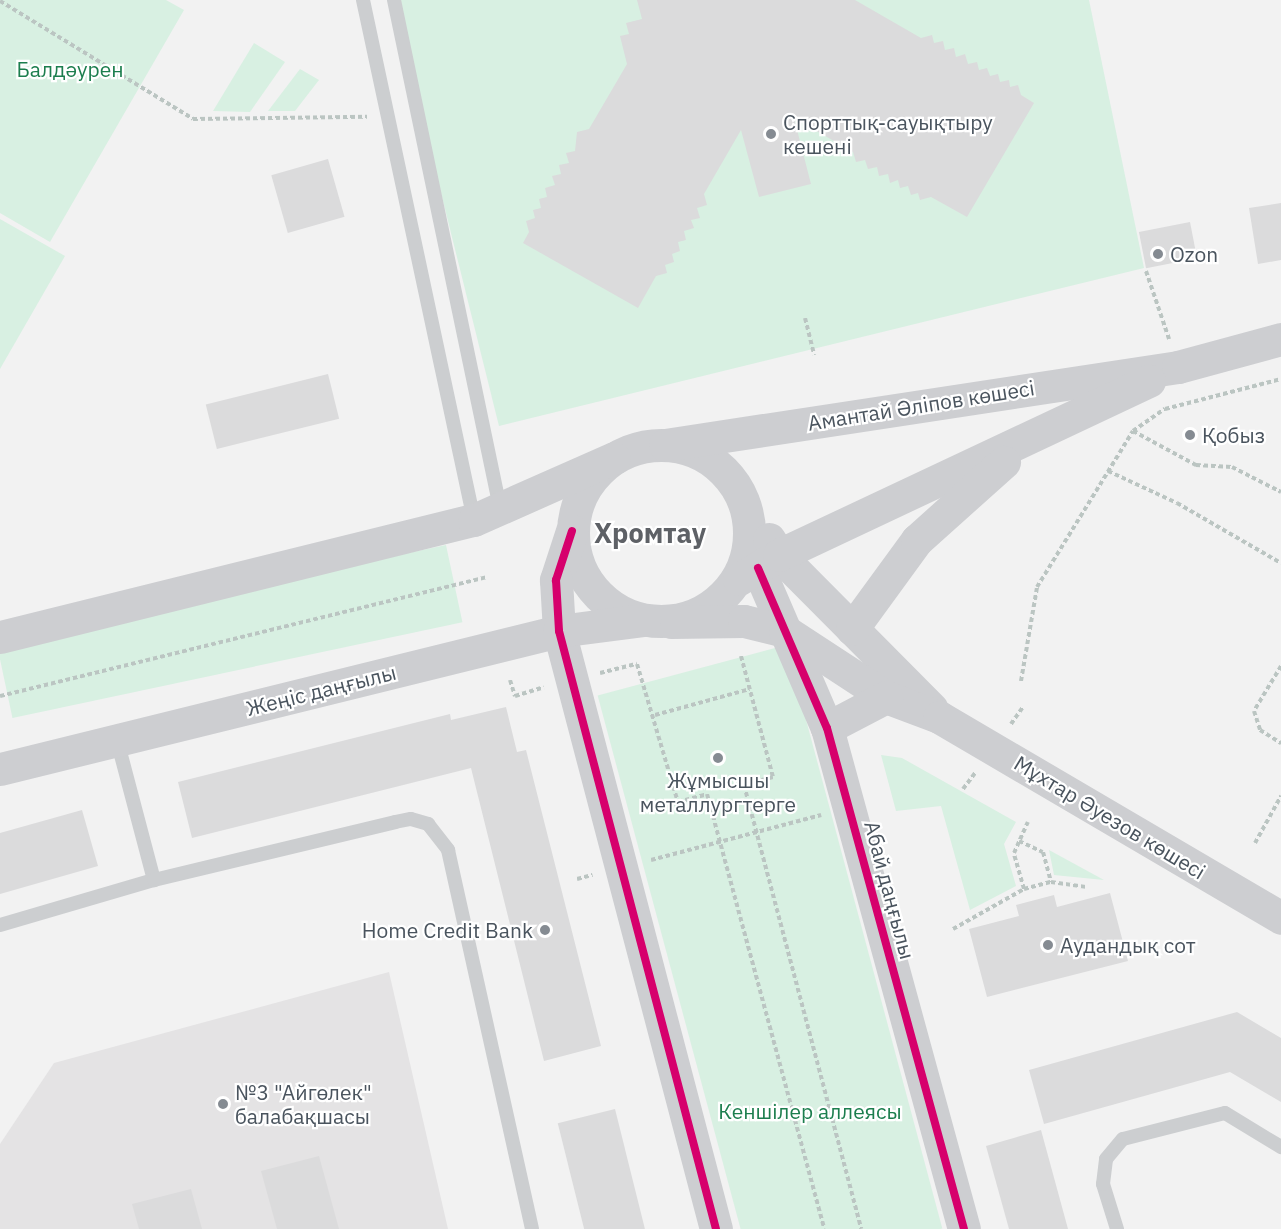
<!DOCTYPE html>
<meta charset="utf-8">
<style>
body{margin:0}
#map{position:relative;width:1281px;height:1229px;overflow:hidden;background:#f2f2f2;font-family:"IBM Plex Sans",sans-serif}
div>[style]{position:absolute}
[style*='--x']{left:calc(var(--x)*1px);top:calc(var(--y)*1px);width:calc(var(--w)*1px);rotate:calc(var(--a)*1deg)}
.education>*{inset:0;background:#e4e3e4}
.green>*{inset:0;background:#d8f0e2;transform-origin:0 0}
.building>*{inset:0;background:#dbdbdc;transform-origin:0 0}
.path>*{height:4px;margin-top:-2px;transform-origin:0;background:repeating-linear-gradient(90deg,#bbc5c2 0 4.5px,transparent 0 7.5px)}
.lane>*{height:14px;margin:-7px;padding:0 7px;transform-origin:7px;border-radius:7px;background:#ccced0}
.secondary>*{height:33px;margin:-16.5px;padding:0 16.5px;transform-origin:16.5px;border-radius:16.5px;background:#cdced1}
.secondary>.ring{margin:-16.5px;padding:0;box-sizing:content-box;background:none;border:33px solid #cdced1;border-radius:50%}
.cycleway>*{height:8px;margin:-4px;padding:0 4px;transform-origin:4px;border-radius:4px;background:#d6006c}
.dots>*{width:16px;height:16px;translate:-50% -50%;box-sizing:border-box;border:3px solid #fff;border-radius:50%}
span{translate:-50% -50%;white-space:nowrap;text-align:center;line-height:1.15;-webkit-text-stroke:4.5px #fff;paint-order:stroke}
.park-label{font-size:21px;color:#1c7e4e}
.poi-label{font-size:21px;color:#4a545e}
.left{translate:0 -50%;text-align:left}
.right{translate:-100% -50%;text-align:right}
.street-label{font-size:21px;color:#4a545e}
.district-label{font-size:27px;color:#5e6166;font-weight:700}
</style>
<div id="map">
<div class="education">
<i style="clip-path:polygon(389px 972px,448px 1229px,0 1229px,0 1144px,54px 1063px)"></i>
</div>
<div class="green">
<i style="clip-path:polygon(0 0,166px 0,184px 10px,50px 242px,0 213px)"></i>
<i style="clip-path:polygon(393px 0,1089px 0,1144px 268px,499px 426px)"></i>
<i style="clip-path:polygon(254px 43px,285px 62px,250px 112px,213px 111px)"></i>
<i style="clip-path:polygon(300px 69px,319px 80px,295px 111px,268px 111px)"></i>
<i style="clip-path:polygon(0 219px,65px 256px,0 369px)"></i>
<i style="left:446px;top:545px;width:79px;height:460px;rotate:78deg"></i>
<i style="left:786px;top:645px;width:604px;height:195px;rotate:75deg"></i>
<i style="clip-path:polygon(881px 755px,902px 758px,1016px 822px,1004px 844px,1016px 886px,970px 910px,941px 806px,896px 811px)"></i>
<i style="clip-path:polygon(1049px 850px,1104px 880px,1054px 875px)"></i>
</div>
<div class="building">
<i style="clip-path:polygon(637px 0,855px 0,921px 38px,932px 35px,934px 43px,943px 41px,945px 50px,954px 48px,956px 57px,965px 54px,968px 64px,977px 62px,979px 70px,987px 68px,990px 76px,998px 74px,1000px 82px,1009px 80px,1010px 87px,1018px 85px,1021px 95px,1034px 103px,967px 217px,931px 197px,920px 200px,918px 193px,911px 195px,908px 186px,900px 188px,898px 180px,890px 183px,888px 174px,879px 176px,877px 167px,868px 169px,865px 160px,856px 162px,853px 152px,794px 118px,811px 184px,759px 197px,741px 130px,704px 194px,707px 205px,697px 208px,700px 218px,691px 220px,694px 228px,684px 231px,686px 240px,678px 242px,680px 251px,672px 254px,674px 262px,665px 265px,667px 273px,656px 276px,638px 308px,523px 243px,529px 232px,526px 221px,535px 218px,533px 210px,541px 208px,539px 199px,547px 197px,545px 188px,555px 185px,552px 176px,561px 174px,559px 165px,569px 163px,566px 153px,575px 151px,577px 132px,589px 129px,627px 64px,620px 36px,629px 34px,626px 23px,642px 19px)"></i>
<i style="left:328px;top:159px;width:60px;height:59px;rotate:74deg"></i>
<i style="clip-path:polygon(1281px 203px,1281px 260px,1258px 264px,1249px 208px)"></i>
<i style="left:1190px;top:222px;width:37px;height:52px;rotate:79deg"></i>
<i style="left:328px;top:374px;width:46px;height:126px;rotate:76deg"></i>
<i style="clip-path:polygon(506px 707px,517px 752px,526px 750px,601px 1046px,544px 1061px,471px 768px,192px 838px,178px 782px,450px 714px,451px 720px)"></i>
<i style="clip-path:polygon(82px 810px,98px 866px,0 894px,0 833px)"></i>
<i style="clip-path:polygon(1110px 893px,1128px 961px,987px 997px,969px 929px,1019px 916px,1016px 905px,1054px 895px,1057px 907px)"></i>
<i style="clip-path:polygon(1237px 1012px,1281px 1038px,1281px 1102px,1230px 1072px,1044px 1124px,1029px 1070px)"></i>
<i style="left:615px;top:1109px;width:124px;height:59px;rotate:76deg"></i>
<i style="clip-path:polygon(1041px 1130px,1068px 1229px,1009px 1229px,986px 1146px)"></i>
<i style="clip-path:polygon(319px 1156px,339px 1229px,277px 1229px,261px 1171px)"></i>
<i style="clip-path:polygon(191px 1189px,202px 1229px,139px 1229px,132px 1204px)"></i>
</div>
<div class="path">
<i style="--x:0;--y:1;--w:226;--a:31.4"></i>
<i style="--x:193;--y:119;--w:174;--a:-0.7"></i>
<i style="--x:1146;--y:271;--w:72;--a:71.3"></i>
<i style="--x:805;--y:318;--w:38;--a:76"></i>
<i style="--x:1133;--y:431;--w:39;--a:-35"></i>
<i style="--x:1165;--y:409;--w:120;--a:-14.5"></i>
<i style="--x:1108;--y:471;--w:76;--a:24.9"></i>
<i style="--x:1177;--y:503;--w:120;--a:30"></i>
<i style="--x:741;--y:656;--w:125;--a:75.2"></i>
<i style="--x:773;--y:777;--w:30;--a:165"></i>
<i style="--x:744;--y:785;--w:459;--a:75.2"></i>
<i style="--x:1281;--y:666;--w:52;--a:121"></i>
<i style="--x:1254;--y:711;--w:20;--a:72"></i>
<i style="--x:1260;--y:730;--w:25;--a:32"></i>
<i style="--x:600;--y:673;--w:38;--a:-14"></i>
<i style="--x:637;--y:664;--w:144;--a:73.5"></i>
<i style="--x:678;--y:802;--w:30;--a:-15"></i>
<i style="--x:707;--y:794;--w:450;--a:74.9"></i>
<i style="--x:510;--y:680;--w:17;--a:73"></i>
<i style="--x:515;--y:696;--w:30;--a:-17"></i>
<i style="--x:1021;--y:681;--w:95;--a:-80.3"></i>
<i style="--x:1037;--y:587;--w:183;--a:-58.4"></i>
<i style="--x:1133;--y:431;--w:72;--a:28.4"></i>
<i style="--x:1196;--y:465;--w:36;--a:3"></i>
<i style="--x:1232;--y:467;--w:55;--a:27"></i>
<i style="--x:0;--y:696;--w:501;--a:-13.73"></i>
<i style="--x:655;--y:715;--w:98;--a:-15.3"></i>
<i style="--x:1011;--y:724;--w:21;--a:-55"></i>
<i style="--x:963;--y:789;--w:20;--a:-53"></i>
<i style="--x:1019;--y:841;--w:26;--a:25"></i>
<i style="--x:1043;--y:852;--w:31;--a:75"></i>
<i style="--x:1255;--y:843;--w:54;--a:-61"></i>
<i style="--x:651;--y:860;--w:176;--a:-14.8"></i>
<i style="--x:577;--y:879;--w:16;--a:-15"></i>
<i style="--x:1024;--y:889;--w:37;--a:-106"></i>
<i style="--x:1014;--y:853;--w:34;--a:-66"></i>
<i style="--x:953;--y:929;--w:81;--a:-29.4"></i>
<i style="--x:1024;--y:889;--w:28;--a:-15"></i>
<i style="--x:1051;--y:882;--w:35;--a:8"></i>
</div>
<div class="lane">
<i style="--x:363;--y:0;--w:532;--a:77.95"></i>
<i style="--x:394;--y:0;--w:519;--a:78.21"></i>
<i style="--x:117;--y:740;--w:145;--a:75.2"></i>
<i style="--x:0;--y:925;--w:160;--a:-16.3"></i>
<i style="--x:154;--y:880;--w:248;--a:-13.5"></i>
<i style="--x:395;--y:822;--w:16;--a:-11"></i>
<i style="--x:411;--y:819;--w:18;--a:16"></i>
<i style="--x:428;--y:824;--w:33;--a:52"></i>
<i style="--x:448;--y:850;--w:388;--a:77.5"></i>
<i style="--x:1117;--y:1229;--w:47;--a:-107.3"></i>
<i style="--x:1103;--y:1184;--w:25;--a:-83"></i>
<i style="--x:1106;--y:1159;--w:26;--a:-50"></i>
<i style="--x:1123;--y:1139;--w:105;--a:-14.3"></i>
<i style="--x:1225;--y:1113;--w:66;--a:31.3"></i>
</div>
<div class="secondary">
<i class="ring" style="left:573px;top:445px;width:143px;height:143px"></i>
<i style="--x:665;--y:445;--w:519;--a:-8.65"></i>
<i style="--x:1178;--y:367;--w:107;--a:-15.2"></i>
<i style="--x:572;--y:531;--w:52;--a:108.1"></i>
<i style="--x:556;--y:580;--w:51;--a:86.6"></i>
<i style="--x:559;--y:631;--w:618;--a:75.29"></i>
<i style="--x:769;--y:539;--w:19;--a:58"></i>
<i style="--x:779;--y:555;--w:217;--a:45.2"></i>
<i style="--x:758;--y:568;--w:174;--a:66.7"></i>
<i style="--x:827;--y:728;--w:519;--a:74.71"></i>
<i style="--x:739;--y:579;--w:47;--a:-31"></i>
<i style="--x:779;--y:555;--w:409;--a:-25.2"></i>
<i style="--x:671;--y:622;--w:73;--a:-0.8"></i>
<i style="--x:744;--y:621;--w:42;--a:13.7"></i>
<i style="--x:785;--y:631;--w:121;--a:33.2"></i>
<i style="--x:886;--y:697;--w:57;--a:20.7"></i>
<i style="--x:939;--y:717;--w:397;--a:30.4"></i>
<i style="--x:852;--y:629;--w:110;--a:-53.9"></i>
<i style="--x:917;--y:540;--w:117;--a:-41.9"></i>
<i style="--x:0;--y:637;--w:488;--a:-13.9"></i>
<i style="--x:474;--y:520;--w:153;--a:-23.9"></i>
<i style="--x:827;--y:728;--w:67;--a:-27.7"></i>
<i style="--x:0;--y:769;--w:576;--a:-13.87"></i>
<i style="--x:559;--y:631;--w:86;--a:-7.4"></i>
</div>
<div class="cycleway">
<i style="--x:572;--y:531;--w:52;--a:108.1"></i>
<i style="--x:556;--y:580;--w:51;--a:86.6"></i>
<i style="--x:559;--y:631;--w:618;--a:75.29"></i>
<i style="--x:758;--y:568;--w:174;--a:66.7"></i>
<i style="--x:827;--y:728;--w:519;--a:74.71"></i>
</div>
<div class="dots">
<i style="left:771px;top:134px;background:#858b92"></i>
<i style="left:1158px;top:254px;background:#858b92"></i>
<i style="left:1190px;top:435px;background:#858b92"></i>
<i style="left:718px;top:758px;background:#858b92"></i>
<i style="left:545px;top:930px;background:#858b92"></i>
<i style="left:1048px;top:945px;background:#858b92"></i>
<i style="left:223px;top:1104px;background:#858b92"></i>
</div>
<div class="park-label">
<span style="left:70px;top:69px">Балдәурен</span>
<span style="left:810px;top:1111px">Кеншілер аллеясы</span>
</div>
<div class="poi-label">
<span class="left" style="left:783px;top:134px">Спорттық-сауықтыру<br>кешені</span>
<span class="left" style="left:1170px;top:254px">Ozon</span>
<span class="left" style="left:1202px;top:435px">Қобыз</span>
<span style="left:718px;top:792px">Жұмысшы<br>металлургтерге</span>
<span class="right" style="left:533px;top:930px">Home Credit Bank</span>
<span class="left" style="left:1060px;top:945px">Аудандық сот</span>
<span class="left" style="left:235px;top:1104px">№3 "Айгөлек"<br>балабақшасы</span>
</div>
<div class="street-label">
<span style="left:921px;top:405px;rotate:-9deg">Амантай Әліпов көшесі</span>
<span style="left:321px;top:690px;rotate:-14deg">Жеңіс даңғылы</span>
<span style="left:1110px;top:817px;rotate:31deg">Мұхтар Әуезов көшесі</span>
<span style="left:890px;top:890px;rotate:75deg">Абай даңғылы</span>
</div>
<div class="district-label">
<span style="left:650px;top:533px">Хромтау</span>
</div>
</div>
